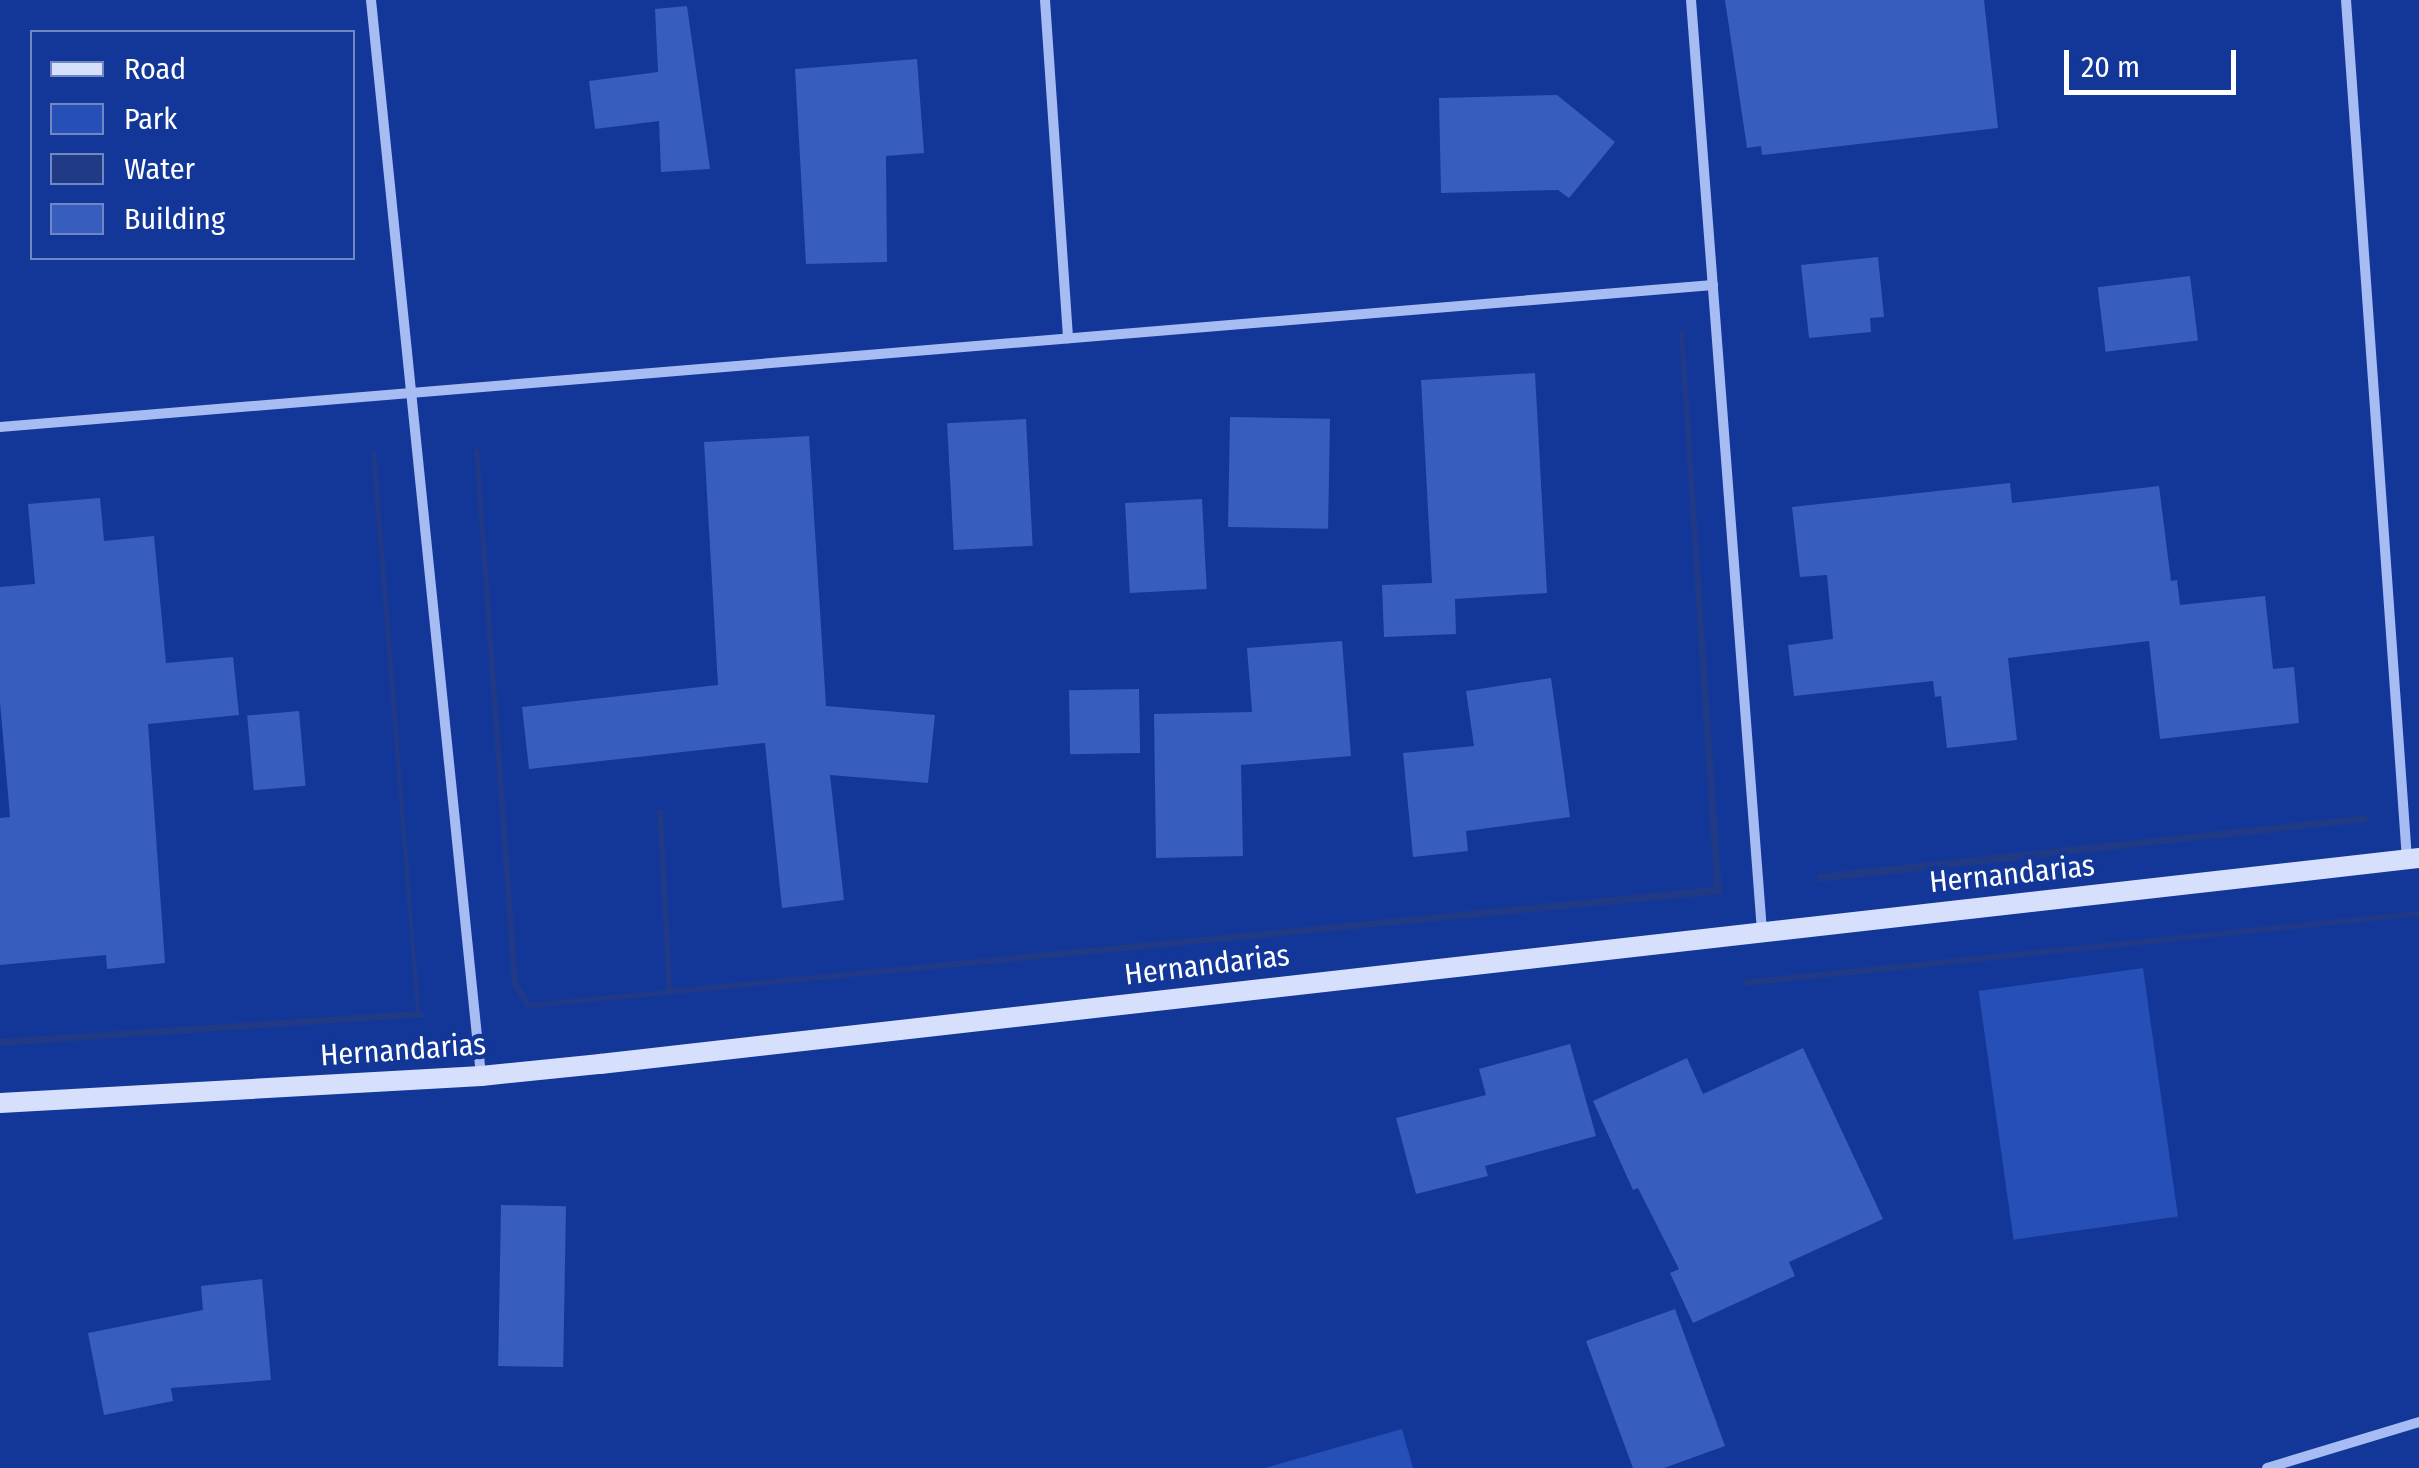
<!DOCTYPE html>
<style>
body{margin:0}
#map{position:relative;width:2419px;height:1468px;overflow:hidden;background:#133799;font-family:"Fira Sans Condensed",sans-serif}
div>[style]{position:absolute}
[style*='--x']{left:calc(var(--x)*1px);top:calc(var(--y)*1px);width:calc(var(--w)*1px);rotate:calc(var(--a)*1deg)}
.green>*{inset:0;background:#264fb7;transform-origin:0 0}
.water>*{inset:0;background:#203a86}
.building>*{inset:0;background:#375dbf;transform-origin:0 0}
.street>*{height:10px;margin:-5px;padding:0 5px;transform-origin:5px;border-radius:5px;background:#a6bcf3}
.secondary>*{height:20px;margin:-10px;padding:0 10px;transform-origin:10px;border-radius:10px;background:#d6e0fd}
span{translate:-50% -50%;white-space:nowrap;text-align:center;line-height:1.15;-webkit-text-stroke:9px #133799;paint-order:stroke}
.street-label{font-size:30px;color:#fff}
.legend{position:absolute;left:30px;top:30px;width:325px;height:230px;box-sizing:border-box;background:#133799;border:2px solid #7187c2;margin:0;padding:12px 18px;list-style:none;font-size:30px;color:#fff}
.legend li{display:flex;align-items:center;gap:20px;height:50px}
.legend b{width:50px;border:2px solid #7187c2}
.scale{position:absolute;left:2064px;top:50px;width:172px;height:45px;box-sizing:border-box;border:5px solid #fff;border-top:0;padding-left:12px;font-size:30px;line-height:35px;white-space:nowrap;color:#fff;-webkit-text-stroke:8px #133799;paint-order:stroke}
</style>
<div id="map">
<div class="green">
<i style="left:2143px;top:968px;width:251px;height:166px;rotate:82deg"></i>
<i style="clip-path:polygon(1402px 1429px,1413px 1468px,1265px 1468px)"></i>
</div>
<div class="water">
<i style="clip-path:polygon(1679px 331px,1684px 331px,1722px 894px,527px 1008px,512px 984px,474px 449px,479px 449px,518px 983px,530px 1003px,667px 990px,657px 810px,663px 809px,672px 989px,1714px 887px)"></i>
<i style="clip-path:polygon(371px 451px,376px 451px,420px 1010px,425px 1017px,0 1046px,0 1039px,416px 1011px)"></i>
<i style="clip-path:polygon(2368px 815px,2367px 822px,1818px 882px,1818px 874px)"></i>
<i style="clip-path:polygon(2419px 911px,2419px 916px,1744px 986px,1742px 980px)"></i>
</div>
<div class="building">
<i style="clip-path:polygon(1725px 0,1984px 0,1998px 128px,1762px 155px,1761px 146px,1747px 148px)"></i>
<i style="clip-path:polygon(687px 6px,710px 169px,661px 172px,659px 121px,595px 129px,589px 81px,658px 72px,655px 9px)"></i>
<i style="clip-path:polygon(917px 59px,924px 153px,886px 156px,887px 262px,806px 264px,795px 69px)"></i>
<i style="clip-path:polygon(1557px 95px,1615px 142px,1569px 198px,1558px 190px,1441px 193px,1439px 98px)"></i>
<i style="clip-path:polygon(1878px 257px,1884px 317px,1870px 318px,1871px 332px,1809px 338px,1801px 265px)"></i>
<i style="left:2190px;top:276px;width:65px;height:93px;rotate:83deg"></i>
<i style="clip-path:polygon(1535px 373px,1547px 593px,1455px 599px,1456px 634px,1384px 637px,1382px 585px,1432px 583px,1421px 380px)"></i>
<i style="left:1230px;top:417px;width:100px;height:110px;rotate:1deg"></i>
<i style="left:1026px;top:419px;width:127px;height:79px;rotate:87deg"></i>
<i style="clip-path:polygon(809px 436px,826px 706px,935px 715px,928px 783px,830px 775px,844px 900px,782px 908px,765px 743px,529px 769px,522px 707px,718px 685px,704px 442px)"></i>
<i style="clip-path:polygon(2010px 483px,2012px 503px,2159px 486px,2171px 581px,2177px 580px,2180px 605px,2265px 596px,2273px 669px,2294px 667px,2299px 723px,2160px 739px,2149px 641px,2008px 658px,2017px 740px,1947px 748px,1941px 696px,1935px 697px,1933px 681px,1794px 696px,1788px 645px,1833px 639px,1827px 575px,1800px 577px,1792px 507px)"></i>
<i style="clip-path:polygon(100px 498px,104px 541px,154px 536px,166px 663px,233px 657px,239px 715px,148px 724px,165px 963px,107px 969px,106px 955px,0 965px,0 818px,10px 817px,0 702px,0 587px,35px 584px,28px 504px)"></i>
<i style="left:1202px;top:499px;width:90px;height:77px;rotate:87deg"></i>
<i style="clip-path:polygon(1342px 641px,1351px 756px,1241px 765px,1243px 856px,1156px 858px,1154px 714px,1252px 712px,1247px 648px)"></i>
<i style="clip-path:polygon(1551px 678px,1570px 817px,1466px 831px,1468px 851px,1413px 857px,1403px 753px,1474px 746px,1466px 691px)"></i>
<i style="left:1139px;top:689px;width:64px;height:70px;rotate:89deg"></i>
<i style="left:299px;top:711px;width:75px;height:52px;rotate:85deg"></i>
<i style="clip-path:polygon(1570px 1044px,1596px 1136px,1485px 1166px,1488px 1176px,1416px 1194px,1396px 1118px,1486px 1095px,1479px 1069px)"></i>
<i style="clip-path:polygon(1803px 1048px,1883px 1219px,1789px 1262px,1795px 1276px,1693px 1323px,1670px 1273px,1679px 1269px,1638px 1188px,1633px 1190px,1593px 1101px,1687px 1058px,1703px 1094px)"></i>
<i style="left:501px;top:1205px;width:65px;height:161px;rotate:1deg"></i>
<i style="clip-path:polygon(262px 1279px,271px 1380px,171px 1388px,173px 1401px,104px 1415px,88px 1333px,203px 1310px,201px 1286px)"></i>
<i style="clip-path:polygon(1675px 1309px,1725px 1446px,1664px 1468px,1633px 1468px,1586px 1341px)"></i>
</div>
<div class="street">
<i style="--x:371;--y:0;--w:1081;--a:84.16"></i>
<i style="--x:1045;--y:0;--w:339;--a:86.1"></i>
<i style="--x:1691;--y:0;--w:935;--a:85.64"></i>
<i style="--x:2346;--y:0;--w:861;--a:85.94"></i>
<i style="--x:0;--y:427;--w:1719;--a:-4.74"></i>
<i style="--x:2267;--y:1468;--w:159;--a:-16.8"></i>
</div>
<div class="secondary">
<i style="--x:0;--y:1103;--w:482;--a:-3.2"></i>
<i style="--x:481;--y:1076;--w:120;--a:-5.8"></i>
<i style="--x:600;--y:1064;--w:1831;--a:-6.46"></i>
</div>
<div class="street-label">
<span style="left:2012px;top:874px;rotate:-6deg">Hernandarias</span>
<span style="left:1207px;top:965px;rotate:-7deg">Hernandarias</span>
<span style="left:403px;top:1050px;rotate:-4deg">Hernandarias</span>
</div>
<ul class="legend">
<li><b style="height:12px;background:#d6e0fd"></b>Road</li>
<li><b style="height:28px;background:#264fb7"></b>Park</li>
<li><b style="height:28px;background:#203a86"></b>Water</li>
<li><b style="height:28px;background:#375dbf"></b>Building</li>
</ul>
<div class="scale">20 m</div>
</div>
